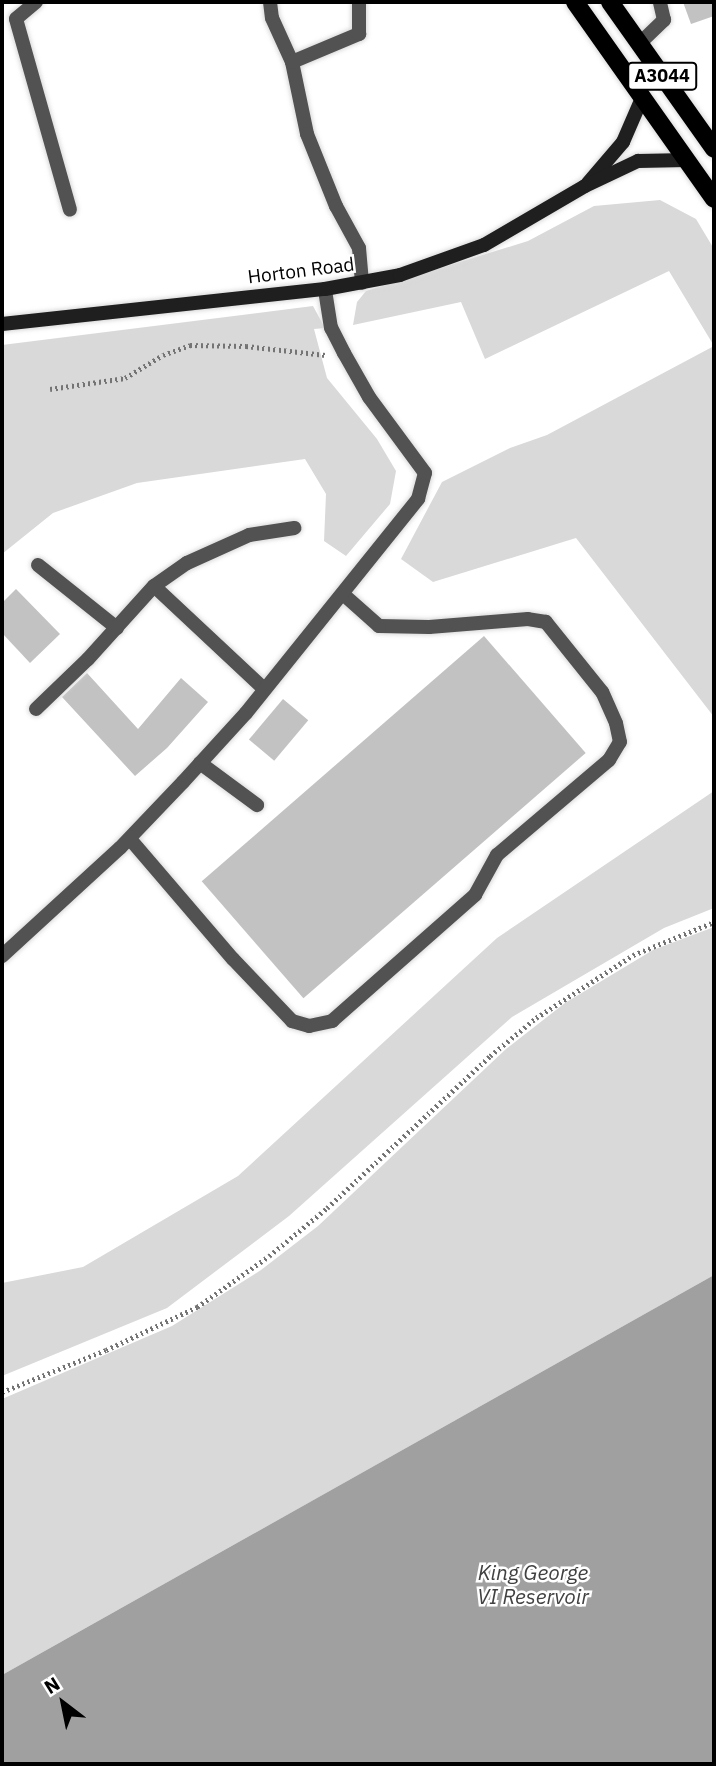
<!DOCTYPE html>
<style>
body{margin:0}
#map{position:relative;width:716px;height:1766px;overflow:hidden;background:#fff;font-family:"IBM Plex Sans",sans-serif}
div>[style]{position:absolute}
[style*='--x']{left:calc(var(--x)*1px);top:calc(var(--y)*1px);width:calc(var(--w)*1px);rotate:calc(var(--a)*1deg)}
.green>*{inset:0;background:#d9d9d9}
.water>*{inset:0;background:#a0a0a0}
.building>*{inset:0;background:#c2c2c2;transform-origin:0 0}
.path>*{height:4.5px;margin-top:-2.25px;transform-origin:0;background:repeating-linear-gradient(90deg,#747474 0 2px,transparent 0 5.5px)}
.roads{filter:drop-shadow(0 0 2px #dbdbdb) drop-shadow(0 0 2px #dbdbdb)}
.lane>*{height:14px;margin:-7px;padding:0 7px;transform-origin:7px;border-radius:7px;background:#525252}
.secondary>*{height:14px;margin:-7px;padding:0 7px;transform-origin:7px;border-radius:7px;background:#1f1f1f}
.primary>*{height:18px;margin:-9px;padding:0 9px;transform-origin:9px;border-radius:9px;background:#000}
span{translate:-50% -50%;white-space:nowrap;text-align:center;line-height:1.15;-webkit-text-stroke:5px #fff;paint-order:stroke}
.shield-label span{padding:2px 5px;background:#fff;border:2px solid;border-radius:5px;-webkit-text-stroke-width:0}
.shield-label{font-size:18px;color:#000;font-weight:700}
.street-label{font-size:19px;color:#000}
.water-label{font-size:21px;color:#414141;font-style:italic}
.frame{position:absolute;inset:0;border:4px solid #000;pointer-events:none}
.north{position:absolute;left:28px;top:1668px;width:70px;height:70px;-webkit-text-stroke:5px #fff;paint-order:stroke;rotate:328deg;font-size:19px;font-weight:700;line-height:28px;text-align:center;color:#000}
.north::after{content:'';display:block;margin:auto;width:24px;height:32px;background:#000;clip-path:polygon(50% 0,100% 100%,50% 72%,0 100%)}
</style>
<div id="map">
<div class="green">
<i style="clip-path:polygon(660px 200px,696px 219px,714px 249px,714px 717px,576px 538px,433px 582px,401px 559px,442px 482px,510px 448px,547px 435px,714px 346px,669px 271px,485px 359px,461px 302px,353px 325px,357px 302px,366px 291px,528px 241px,594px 206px)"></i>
<i style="clip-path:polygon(313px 306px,325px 328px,314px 329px,327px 378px,377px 439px,396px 471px,390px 504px,346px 556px,324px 541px,326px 494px,305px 459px,137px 483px,53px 513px,2px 554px,2px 345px)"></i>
<i style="clip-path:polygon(714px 791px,714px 908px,664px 928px,512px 1017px,289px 1216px,167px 1308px,2px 1376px,2px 1283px,83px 1267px,238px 1176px,497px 938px)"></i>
<i style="clip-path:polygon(714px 927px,714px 1275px,2px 1675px,2px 1399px,172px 1326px,261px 1270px,318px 1226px,506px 1049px,565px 1003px,653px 950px)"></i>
</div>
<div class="water">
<i style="clip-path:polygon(714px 1275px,714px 1764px,2px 1764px,2px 1675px)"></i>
</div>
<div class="building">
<i style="clip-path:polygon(683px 2px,714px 2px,714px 16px,691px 24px)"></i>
<i style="clip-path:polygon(16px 589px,60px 634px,30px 663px,2px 633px,2px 603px)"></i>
<i style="left:484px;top:636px;width:155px;height:374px;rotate:49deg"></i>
<i style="clip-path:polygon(87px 673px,138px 729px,181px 678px,208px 702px,167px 748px,135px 776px,62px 697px)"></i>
<i style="left:283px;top:699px;width:33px;height:53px;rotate:40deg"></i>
</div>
<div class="path">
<i style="--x:50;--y:389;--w:76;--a:-8.3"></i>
<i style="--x:125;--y:378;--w:44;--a:-31.2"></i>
<i style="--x:163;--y:355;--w:29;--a:-20"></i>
<i style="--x:190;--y:345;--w:56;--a:1"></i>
<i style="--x:246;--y:346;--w:80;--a:6.5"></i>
<i style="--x:2;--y:1392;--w:112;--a:-22"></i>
<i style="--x:106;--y:1350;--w:101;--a:-25.3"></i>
<i style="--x:197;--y:1307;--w:88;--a:-35.3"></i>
<i style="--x:269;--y:1256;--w:75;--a:-39.6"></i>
<i style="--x:327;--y:1208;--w:223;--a:-43"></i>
<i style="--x:490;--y:1056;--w:60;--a:-39.6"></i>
<i style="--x:536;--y:1018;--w:116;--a:-33"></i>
<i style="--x:633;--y:955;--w:87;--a:-22.2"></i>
</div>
<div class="roads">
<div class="lane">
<i style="--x:36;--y:2;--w:26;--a:140"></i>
<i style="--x:16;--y:19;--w:198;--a:74.2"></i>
<i style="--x:270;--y:2;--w:16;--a:83"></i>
<i style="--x:272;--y:18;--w:48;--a:65.6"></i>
<i style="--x:292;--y:62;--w:74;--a:78.2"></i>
<i style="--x:307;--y:134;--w:78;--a:68.1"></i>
<i style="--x:336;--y:206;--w:48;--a:61.3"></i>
<i style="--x:359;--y:248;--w:35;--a:85"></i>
<i style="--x:639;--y:44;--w:35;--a:-44"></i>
<i style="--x:664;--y:20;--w:18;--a:-103"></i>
<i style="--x:292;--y:62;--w:73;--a:-22.7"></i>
<i style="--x:359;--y:34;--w:32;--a:-90"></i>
<i style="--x:38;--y:565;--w:101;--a:38.6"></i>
<i style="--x:154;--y:586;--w:151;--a:43.1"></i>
<i style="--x:36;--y:709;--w:72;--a:-43.9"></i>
<i style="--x:88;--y:659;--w:98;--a:-47.9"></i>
<i style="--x:154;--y:586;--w:40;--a:-34.9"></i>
<i style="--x:187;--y:563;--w:68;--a:-24.3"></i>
<i style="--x:249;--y:535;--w:46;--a:-8.8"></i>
<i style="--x:200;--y:763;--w:71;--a:36.4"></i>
<i style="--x:130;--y:839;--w:158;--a:49.4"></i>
<i style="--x:233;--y:959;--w:86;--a:46.4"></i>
<i style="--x:292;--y:1021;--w:18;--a:16"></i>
<i style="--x:309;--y:1026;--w:24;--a:-12"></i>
<i style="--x:332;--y:1021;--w:191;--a:-41.4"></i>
<i style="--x:475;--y:895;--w:46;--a:-61.2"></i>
<i style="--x:497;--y:855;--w:147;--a:-40.3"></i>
<i style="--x:609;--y:760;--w:21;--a:-59"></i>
<i style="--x:620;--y:742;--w:19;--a:-102"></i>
<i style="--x:616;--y:723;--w:34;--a:-114"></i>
<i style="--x:602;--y:692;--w:90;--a:-128.7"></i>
<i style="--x:546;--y:622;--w:18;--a:-171"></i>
<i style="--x:528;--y:619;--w:99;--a:175.4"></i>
<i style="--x:429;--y:627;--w:50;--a:-178.9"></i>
<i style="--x:379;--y:626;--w:48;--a:-138.4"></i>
<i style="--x:2;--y:956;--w:160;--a:-42.5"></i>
<i style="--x:120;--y:848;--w:91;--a:-46.3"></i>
<i style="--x:183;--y:782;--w:93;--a:-47.6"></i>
<i style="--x:246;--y:713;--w:275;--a:-51.2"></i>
<i style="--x:418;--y:499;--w:27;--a:-75"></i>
<i style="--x:425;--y:473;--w:94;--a:-126.4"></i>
<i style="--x:369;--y:397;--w:51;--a:-119.6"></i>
<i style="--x:344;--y:353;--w:28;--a:-117"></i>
<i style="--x:331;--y:328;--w:39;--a:-99"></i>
</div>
<div class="secondary">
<i style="--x:588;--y:183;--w:54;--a:-49.5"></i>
<i style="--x:623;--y:142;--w:48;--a:-66.6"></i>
<i style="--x:2;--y:324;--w:325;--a:-6.2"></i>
<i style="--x:325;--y:289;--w:76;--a:-10.6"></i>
<i style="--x:400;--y:275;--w:89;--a:-19.7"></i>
<i style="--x:484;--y:245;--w:117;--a:-30.3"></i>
<i style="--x:585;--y:186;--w:59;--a:-25.3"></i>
<i style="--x:638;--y:161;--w:49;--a:-1.2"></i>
</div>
<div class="primary">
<i style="--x:575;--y:2;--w:241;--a:54.8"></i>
<i style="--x:610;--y:2;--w:180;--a:54.7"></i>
</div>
</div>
<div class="shield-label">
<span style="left:662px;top:76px">A3044</span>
</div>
<div class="street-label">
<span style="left:301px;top:271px;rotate:-7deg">Horton Road</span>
</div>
<div class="water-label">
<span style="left:533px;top:1584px">King George<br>VI Reservoir</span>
</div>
<div class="frame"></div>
<div class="north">N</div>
</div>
